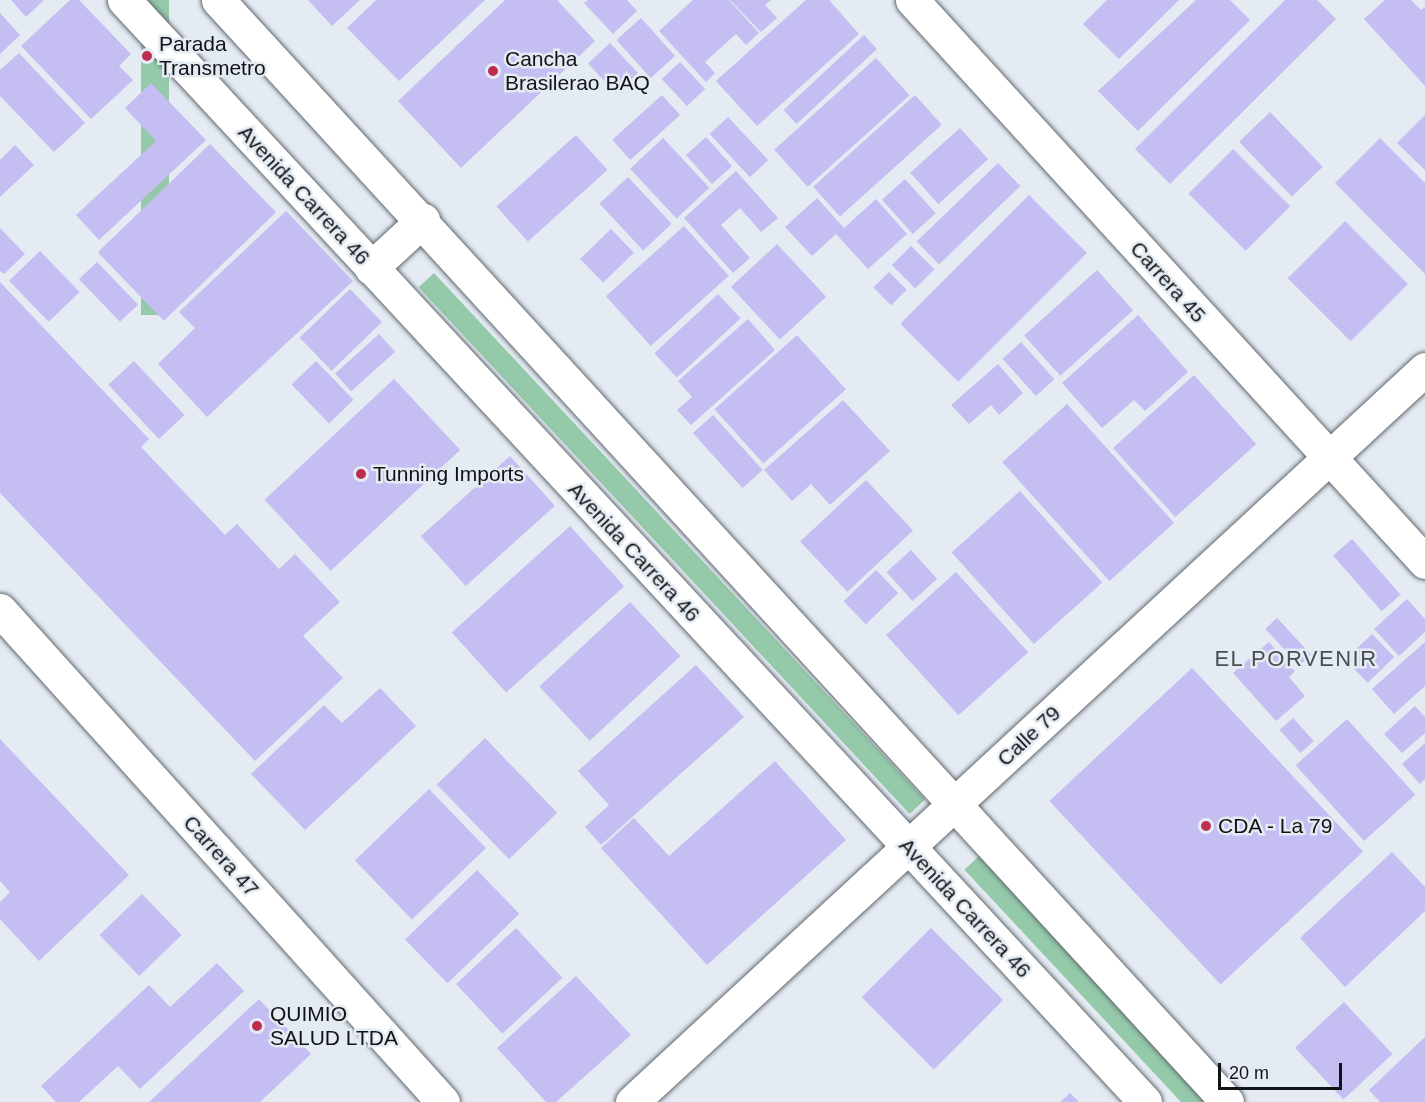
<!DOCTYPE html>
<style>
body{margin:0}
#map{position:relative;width:1425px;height:1102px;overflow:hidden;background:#e4ebf3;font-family:Helvetica,sans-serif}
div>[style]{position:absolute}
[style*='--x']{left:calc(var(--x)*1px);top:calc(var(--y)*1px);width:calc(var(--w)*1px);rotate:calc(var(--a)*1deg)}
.green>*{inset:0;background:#94c9a9;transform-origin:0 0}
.building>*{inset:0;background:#c4bef2;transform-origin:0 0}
.roads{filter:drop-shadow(0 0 2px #62696f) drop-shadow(0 0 2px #62696f)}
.minor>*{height:33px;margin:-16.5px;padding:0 16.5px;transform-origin:16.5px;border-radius:16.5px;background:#fff}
.secondary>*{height:33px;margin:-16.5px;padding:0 16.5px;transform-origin:16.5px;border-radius:16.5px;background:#fff}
.primary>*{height:33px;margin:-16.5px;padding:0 16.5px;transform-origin:16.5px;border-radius:16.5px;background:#fff}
.dots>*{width:16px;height:16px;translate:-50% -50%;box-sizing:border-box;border:3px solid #e4ebf3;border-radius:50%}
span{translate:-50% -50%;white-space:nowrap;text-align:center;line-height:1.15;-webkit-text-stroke:5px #e4ebf3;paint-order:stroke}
.poi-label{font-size:21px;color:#111416}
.left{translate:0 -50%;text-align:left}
.street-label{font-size:21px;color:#111416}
.neighbourhood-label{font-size:22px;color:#484e53;letter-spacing:1.5px}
.scale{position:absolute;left:1218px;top:1063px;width:124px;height:27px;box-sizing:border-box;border:3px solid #111416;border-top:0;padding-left:8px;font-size:18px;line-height:21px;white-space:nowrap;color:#111416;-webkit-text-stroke:4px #e4ebf3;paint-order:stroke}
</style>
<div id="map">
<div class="green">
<i style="left:141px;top:0;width:28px;height:315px"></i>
<i style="left:434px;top:273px;width:720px;height:21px;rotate:47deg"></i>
<i style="left:979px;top:856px;width:334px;height:20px;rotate:47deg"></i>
</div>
<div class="building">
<i style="clip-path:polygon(11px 0,44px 0,26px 17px)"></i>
<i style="clip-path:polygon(70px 0,79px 0,131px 54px,119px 66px,133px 80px,91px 119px,21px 46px)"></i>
<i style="clip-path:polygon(308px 0,360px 0,332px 26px)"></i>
<i style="clip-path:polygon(376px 0,485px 0,399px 81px,347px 28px)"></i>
<i style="clip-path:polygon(505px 0,557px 0,595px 41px,461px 168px,398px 101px)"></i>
<i style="clip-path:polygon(588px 0,627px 0,637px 11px,613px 34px,584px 3px)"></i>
<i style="clip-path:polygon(693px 0,729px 0,759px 33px,746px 45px,736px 34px,705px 62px,715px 73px,706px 82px,659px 31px)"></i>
<i style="clip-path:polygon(730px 0,771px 0,765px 5px,777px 18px,761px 32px)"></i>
<i style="clip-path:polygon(806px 0,829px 0,859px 34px,757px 126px,716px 81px)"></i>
<i style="clip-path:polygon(1107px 0,1179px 0,1119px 59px,1083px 24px)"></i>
<i style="clip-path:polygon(1196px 0,1230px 0,1250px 20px,1138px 131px,1098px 91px)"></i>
<i style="clip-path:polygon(1285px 0,1317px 0,1336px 19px,1170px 184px,1135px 149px)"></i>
<i style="clip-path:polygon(1385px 0,1411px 0,1421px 10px,1425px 7px,1425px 86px,1364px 19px)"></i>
<i style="clip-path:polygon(0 13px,20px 35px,0 54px)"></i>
<i style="left:641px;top:18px;width:51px;height:33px;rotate:48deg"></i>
<i style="left:864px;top:35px;width:19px;height:110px;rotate:47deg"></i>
<i style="left:610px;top:43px;width:41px;height:30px;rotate:47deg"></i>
<i style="clip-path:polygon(19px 53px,85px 123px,54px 152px,0 96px,0 70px)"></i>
<i style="left:876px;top:58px;width:50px;height:137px;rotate:48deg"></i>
<i style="left:680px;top:62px;width:37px;height:25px;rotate:47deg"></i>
<i style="clip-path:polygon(151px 83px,206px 140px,99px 240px,76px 215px,156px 141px,125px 108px)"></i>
<i style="left:662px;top:95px;width:27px;height:67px;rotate:48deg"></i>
<i style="left:915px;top:95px;width:40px;height:137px;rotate:48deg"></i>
<i style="left:1270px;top:112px;width:76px;height:43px;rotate:46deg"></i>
<i style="clip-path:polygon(1425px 115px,1425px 170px,1397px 143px)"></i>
<i style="left:728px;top:117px;width:59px;height:25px;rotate:47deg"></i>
<i style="left:960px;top:128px;width:42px;height:67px;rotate:48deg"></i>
<i style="left:576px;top:135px;width:47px;height:107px;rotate:48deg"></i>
<i style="left:706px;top:137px;width:39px;height:27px;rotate:48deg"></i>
<i style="left:663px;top:138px;width:68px;height:45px;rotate:47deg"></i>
<i style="clip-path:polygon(1380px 138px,1425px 183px,1425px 274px,1335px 183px)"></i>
<i style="left:210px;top:144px;width:95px;height:156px;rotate:46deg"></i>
<i style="clip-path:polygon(15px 145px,34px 165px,0 197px,0 160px)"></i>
<i style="left:1233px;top:149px;width:81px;height:63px;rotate:45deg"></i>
<i style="left:998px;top:163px;width:32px;height:113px;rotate:46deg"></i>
<i style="clip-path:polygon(736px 171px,778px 218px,761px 232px,740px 208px,721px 225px,750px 258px,733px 273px,684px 218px)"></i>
<i style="left:628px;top:177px;width:64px;height:39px;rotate:47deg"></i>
<i style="left:905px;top:179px;width:46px;height:31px;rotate:48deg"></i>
<i style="left:1029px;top:195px;width:82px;height:182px;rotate:45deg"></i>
<i style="clip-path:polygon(817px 198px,844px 228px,876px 199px,907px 234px,868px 269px,836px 234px,812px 256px,785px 227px)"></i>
<i style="clip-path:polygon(286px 211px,353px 281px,207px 417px,158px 364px,195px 328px,179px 312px)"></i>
<i style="left:1345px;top:221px;width:89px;height:81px;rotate:45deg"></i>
<i style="left:684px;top:226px;width:67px;height:105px;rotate:48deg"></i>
<i style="clip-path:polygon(0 228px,25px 254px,4px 274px,0 271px)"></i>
<i style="left:611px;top:229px;width:33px;height:43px;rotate:46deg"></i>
<i style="left:777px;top:244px;width:72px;height:63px;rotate:47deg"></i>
<i style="left:911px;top:246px;width:33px;height:27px;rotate:45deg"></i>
<i style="left:40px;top:251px;width:57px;height:43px;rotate:46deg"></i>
<i style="left:97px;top:262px;width:59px;height:25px;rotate:46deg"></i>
<i style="left:1097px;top:270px;width:54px;height:98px;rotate:48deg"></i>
<i style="left:889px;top:272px;width:25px;height:22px;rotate:45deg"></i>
<i style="clip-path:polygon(0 282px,149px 439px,141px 447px,225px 535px,237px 524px,279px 569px,295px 554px,340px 602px,303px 636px,343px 678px,255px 761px,0 493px)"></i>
<i style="left:350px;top:289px;width:46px;height:70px;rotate:46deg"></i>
<i style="left:718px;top:294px;width:33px;height:87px;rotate:47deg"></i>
<i style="clip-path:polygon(1138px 315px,1188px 372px,1145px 411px,1134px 400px,1102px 428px,1062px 383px)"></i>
<i style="clip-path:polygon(748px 319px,775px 350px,691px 425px,677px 410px,692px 397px,678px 381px)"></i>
<i style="left:379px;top:334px;width:24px;height:59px;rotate:48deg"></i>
<i style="left:797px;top:335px;width:73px;height:111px;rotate:48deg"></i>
<i style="left:1021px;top:342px;width:50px;height:25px;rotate:48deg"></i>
<i style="left:134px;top:361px;width:74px;height:35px;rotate:47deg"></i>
<i style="left:316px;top:361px;width:54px;height:34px;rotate:46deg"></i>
<i style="clip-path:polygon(998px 364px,1023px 393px,999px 415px,991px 405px,969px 424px,951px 405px)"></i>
<i style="left:1194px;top:375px;width:93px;height:109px;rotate:48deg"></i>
<i style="left:394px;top:379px;width:97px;height:177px;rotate:47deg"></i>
<i style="clip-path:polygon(843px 400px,890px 451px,830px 505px,811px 484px,792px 501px,764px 470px)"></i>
<i style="left:1067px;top:404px;width:160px;height:87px;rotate:48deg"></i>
<i style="left:713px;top:415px;width:74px;height:27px;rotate:48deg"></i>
<i style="left:510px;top:456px;width:67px;height:120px;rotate:48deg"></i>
<i style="left:866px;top:480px;width:69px;height:90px;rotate:47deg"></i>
<i style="left:1020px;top:491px;width:123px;height:92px;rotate:48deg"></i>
<i style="left:570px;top:526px;width:81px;height:159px;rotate:48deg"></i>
<i style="left:1352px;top:539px;width:74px;height:25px;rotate:49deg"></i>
<i style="left:911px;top:550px;width:39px;height:33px;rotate:48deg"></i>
<i style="left:876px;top:570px;width:32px;height:45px;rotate:46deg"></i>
<i style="left:956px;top:572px;width:108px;height:94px;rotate:48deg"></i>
<i style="clip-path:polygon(1407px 599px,1425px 619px,1425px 632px,1399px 656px,1374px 629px)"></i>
<i style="left:630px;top:602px;width:74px;height:124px;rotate:47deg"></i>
<i style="left:1277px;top:618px;width:50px;height:16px;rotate:47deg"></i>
<i style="left:1372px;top:634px;width:32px;height:37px;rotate:46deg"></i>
<i style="clip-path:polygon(1269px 642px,1295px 671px,1289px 677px,1305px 696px,1276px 721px,1233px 673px)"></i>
<i style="clip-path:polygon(1425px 642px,1425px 686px,1394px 714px,1372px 689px)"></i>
<i style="clip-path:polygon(696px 665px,744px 717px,601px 845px,585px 827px,609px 805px,578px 771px)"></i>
<i style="left:1192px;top:668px;width:251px;height:195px;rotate:47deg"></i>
<i style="clip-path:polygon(380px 688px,416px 726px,305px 830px,251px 774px,324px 705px,342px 723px)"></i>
<i style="clip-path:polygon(1415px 706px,1425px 717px,1425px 733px,1402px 753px,1384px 734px)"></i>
<i style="left:1293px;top:718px;width:31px;height:18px;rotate:48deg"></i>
<i style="left:1347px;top:719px;width:102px;height:69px;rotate:48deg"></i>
<i style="left:485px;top:738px;width:104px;height:67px;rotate:46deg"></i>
<i style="clip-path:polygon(0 739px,129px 875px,39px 961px,0 919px,0 902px,10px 892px,0 881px)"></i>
<i style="clip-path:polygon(1425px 743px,1425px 779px,1420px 784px,1402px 764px)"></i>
<i style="clip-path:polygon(775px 761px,846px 840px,707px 965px,601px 848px,634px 818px,669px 856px)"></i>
<i style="left:429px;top:789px;width:82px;height:103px;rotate:46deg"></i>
<i style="clip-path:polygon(1392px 852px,1425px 887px,1425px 911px,1345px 987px,1300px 938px)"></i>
<i style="left:477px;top:870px;width:61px;height:100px;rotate:46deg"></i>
<i style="left:142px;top:894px;width:57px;height:59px;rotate:46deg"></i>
<i style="left:516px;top:928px;width:68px;height:82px;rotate:47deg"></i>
<i style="left:931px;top:928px;width:102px;height:98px;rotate:45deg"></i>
<i style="clip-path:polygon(217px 963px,244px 991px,140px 1089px,118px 1066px,79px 1102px,56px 1102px,41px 1086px,149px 985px,170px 1007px)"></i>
<i style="clip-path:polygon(576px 976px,631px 1035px,556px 1102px,546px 1102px,497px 1048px)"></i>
<i style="clip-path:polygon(259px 999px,311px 1054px,260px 1102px,149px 1102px)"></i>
<i style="left:1344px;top:1002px;width:71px;height:67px;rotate:47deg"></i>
<i style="clip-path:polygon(1425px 1037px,1425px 1102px,1380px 1102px,1369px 1090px)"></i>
<i style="clip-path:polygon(1070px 1093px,1079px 1102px,1060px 1102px)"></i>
</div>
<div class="roads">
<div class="minor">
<i style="--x:912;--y:0;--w:761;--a:47.61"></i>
<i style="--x:0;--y:610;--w:662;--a:48"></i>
</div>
<div class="secondary">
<i style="--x:632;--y:1102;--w:1080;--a:-42.75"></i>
</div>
<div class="primary">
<i style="--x:124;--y:0;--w:1502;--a:47.18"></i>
<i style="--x:218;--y:0;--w:1494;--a:47.52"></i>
<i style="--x:371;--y:268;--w:71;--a:-42.7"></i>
</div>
</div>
<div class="dots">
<i style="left:147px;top:56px;background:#bd2d51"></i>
<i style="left:493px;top:71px;background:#bd2d51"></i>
<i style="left:361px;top:474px;background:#bd2d51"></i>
<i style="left:1206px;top:826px;background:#bd2d51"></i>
<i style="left:257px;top:1026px;background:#bd2d51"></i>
</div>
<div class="poi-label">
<span class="left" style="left:159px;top:56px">Parada<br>Transmetro</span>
<span class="left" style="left:505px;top:71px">Cancha<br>Brasilerao BAQ</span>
<span class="left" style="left:373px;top:474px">Tunning Imports</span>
<span class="left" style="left:1218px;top:826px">CDA - La 79</span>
<span class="left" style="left:270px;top:1026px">QUIMIO<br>SALUD LTDA</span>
</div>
<div class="street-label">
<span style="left:304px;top:195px;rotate:47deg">Avenida Carrera 46</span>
<span style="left:1168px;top:282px;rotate:48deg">Carrera 45</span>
<span style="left:634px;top:552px;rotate:47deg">Avenida Carrera 46</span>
<span style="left:1029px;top:736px;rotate:-43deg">Calle 79</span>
<span style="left:221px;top:856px;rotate:48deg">Carrera 47</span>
<span style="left:965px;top:908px;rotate:47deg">Avenida Carrera 46</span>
</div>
<div class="neighbourhood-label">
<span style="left:1296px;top:659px">EL PORVENIR</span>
</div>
<div class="scale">20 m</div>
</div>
